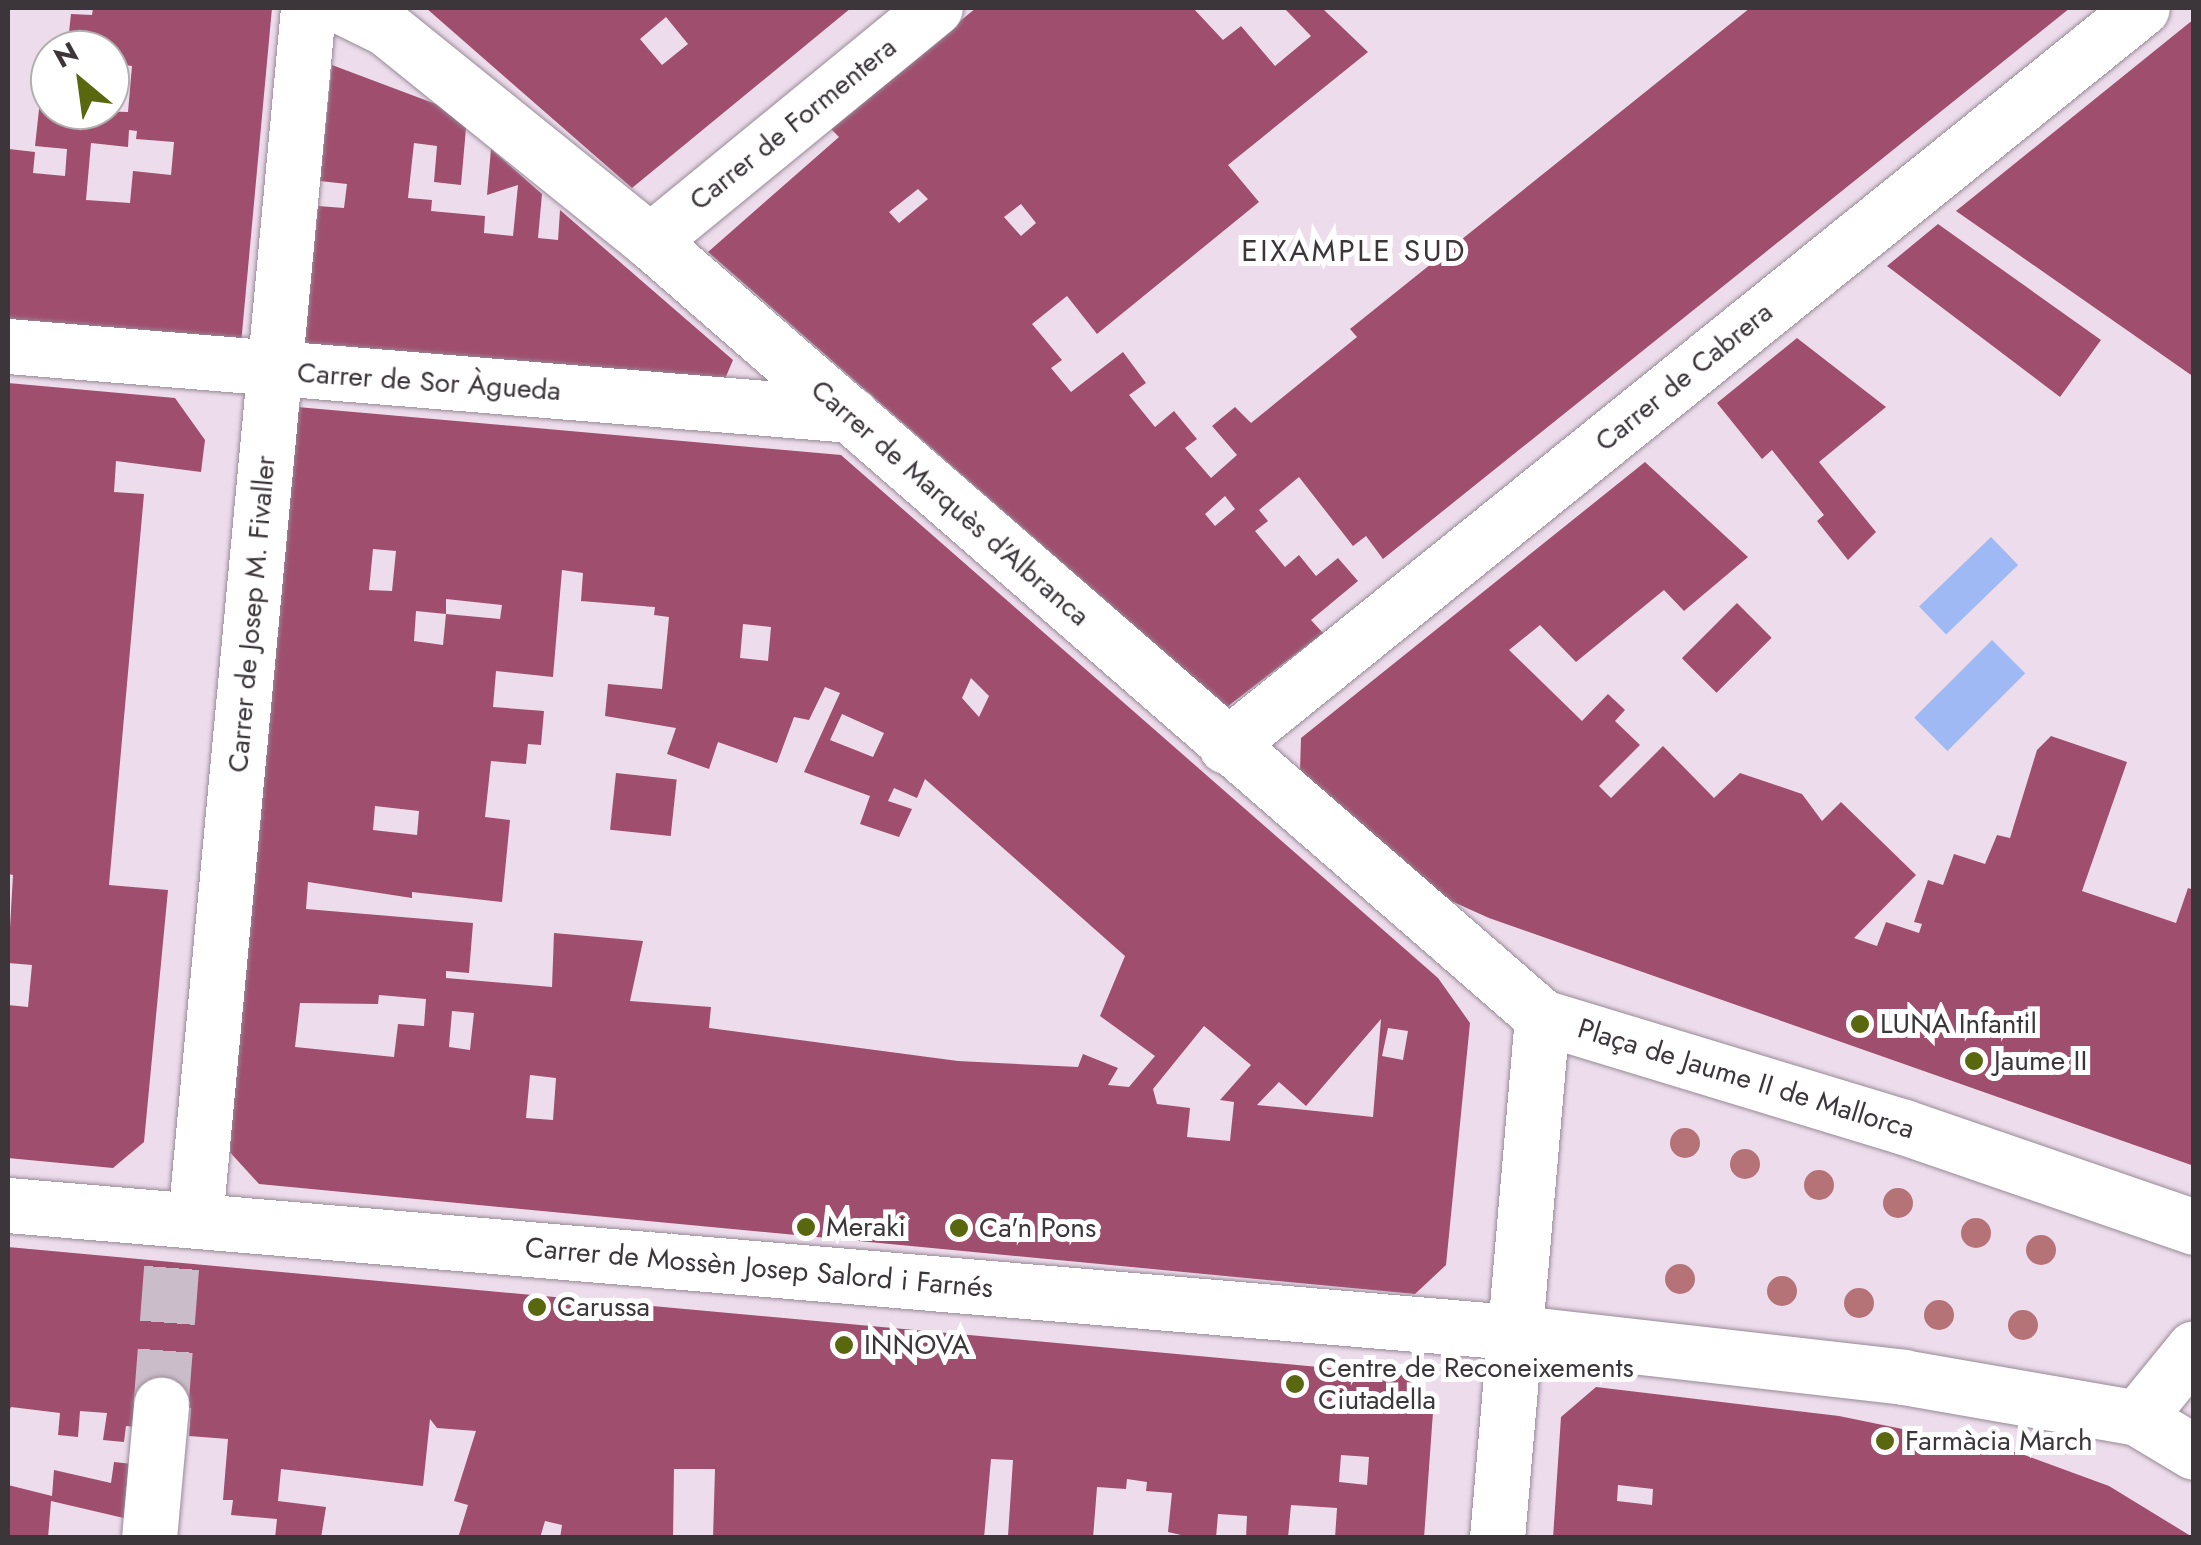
<!DOCTYPE html>
<meta charset="utf-8">
<style>
body{margin:0}
#map{position:relative;width:2201px;height:1545px;overflow:hidden;background:#edddec;font-family:Jost,sans-serif}
div>[style]{position:absolute}
[style*='--x']{left:calc(var(--x)*1px);top:calc(var(--y)*1px);width:calc(var(--w)*1px);rotate:calc(var(--a)*1deg)}
.water>*{inset:0;background:#9fb9f5;transform-origin:0 0}
.building>*{inset:0;background:#a04e6d;transform-origin:0 0}
.minor-tunnel>*{height:55px;margin-top:-27.5px;transform-origin:0;background:repeating-linear-gradient(90deg,#cabcc9 0 55px,transparent 0 83px)}
.roads{filter:drop-shadow(0 0 2px #988997) drop-shadow(0 0 2px #988997)}
.minor>*{height:55px;margin:-27.5px;padding:0 27.5px;transform-origin:27.5px;border-radius:27.5px;background:#fff}
.trees>*{width:30px;height:30px;margin:-15px;border-radius:50%;background:#b57377}
.dots>*{width:28px;height:28px;translate:-50% -50%;box-sizing:border-box;border:5px solid #fff;border-radius:50%}
span{translate:-50% -50%;white-space:nowrap;text-align:center;line-height:1.15;-webkit-text-stroke:10px #fff;paint-order:stroke}
.street-label{font-size:28px;color:#3c363b}
.poi-label{font-size:28px;color:#3c363b}
.left{translate:0 -50%;text-align:left}
.neighbourhood-label{font-size:30px;color:#3c363b;letter-spacing:2.5px}
.frame{position:absolute;inset:0;border:10px solid #3c363b;pointer-events:none}
.north{position:absolute;left:30px;top:30px;width:100px;height:100px;box-sizing:border-box;background:#fff;border:2px solid #b1afb1;border-radius:50%;rotate:331deg;font-size:28px;font-weight:700;line-height:40px;text-align:center;color:#3c363b}
.north::after{content:'';display:block;margin:auto;width:35px;height:45px;background:#59670f;clip-path:polygon(50% 0,100% 100%,50% 72%,0 100%)}
</style>
<div id="map">
<div class="water">
<i style="left:1991px;top:537px;width:39px;height:100px;rotate:46deg"></i>
<i style="left:1992px;top:640px;width:47px;height:110px;rotate:45deg"></i>
</div>
<div class="building">
<i style="clip-path:polygon(evenodd,93px 8px,272px 8px,241px 344px,8px 322px,9px 149px,35px 152px,33px 173px,65px 176px,67px 149px,35px 146px,45px 55px,50px 56px,50px 110px,128px 112px,132px 66px,110px 63px,110px 50px,67px 50px,71px 14px,92px 15px,93px 8px,129px 130px,137px 131px,136px 139px,174px 142px,171px 175px,133px 171px,130px 203px,86px 200px,91px 143px,128px 147px,129px 130px)"></i>
<i style="clip-path:polygon(evenodd,426px 8px,851px 8px,632px 188px,426px 8px,666px 17px,688px 44px,662px 65px,640px 39px,666px 17px)"></i>
<i style="clip-path:polygon(evenodd,976px 8px,1193px 8px,1223px 40px,1241px 26px,1275px 66px,1311px 36px,1284px 8px,1322px 8px,1368px 52px,1228px 165px,1259px 202px,1097px 334px,1067px 296px,1032px 324px,1062px 360px,1051px 368px,1071px 392px,1123px 352px,1146px 383px,1129px 395px,1155px 427px,1174px 411px,1197px 439px,1185px 448px,1211px 478px,1237px 455px,1212px 426px,1235px 407px,1251px 423px,1357px 337px,1350px 329px,1750px 8px,2070px 8px,1383px 559px,1366px 536px,1353px 546px,1299px 477px,1259px 510px,1268px 521px,1255px 531px,1285px 567px,1299px 555px,1316px 576px,1338px 558px,1358px 581px,1311px 620px,1323px 633px,1227px 707px,708px 252px,839px 137px,830px 128px,976px 8px,918px 189px,928px 199px,899px 223px,889px 212px,918px 189px,976px 8px,1021px 204px,1036px 223px,1021px 236px,1004px 217px,1021px 204px,976px 8px,1225px 496px,1235px 509px,1215px 526px,1205px 514px,1225px 496px)"></i>
<i style="clip-path:polygon(2194px 19px,2194px 377px,1956px 211px)"></i>
<i style="clip-path:polygon(332px 65px,441px 106px,466px 128px,461px 185px,434px 182px,437px 146px,414px 143px,408px 198px,432px 200px,431px 211px,485px 216px,484px 233px,513px 236px,518px 185px,487px 195px,491px 149px,542px 194px,538px 238px,558px 240px,560px 210px,733px 360px,722px 386px,304px 347px,318px 206px,344px 208px,347px 184px,320px 181px)"></i>
<i style="clip-path:polygon(1938px 224px,2101px 340px,2060px 397px,1887px 266px)"></i>
<i style="clip-path:polygon(1797px 338px,1886px 407px,1819px 462px,1876px 532px,1848px 560px,1817px 521px,1824px 515px,1772px 450px,1762px 459px,1717px 403px)"></i>
<i style="clip-path:polygon(8px 383px,175px 398px,205px 440px,201px 472px,116px 461px,114px 492px,144px 494px,109px 885px,168px 890px,144px 1142px,113px 1168px,8px 1158px,8px 1005px,28px 1007px,32px 965px,8px 963px,13px 875px,8px 874px)"></i>
<i style="clip-path:polygon(evenodd,297px 407px,841px 455px,1438px 978px,1470px 1023px,1446px 1265px,1415px 1294px,259px 1184px,227px 1149px,297px 407px,373px 549px,396px 551px,392px 591px,369px 590px,373px 549px,297px 407px,562px 570px,583px 573px,581px 601px,655px 607px,654px 615px,669px 617px,662px 689px,608px 684px,605px 716px,676px 728px,667px 754px,709px 769px,718px 742px,777px 763px,794px 717px,809px 720px,825px 687px,840px 693px,804px 772px,870px 796px,860px 824px,899px 837px,912px 809px,888px 801px,894px 788px,917px 798px,925px 779px,1125px 956px,1100px 1016px,1155px 1056px,1129px 1087px,1108px 1085px,1118px 1068px,1083px 1054px,1078px 1067px,958px 1061px,709px 1028px,711px 1007px,630px 1001px,643px 941px,554px 933px,552px 987px,446px 978px,446px 971px,469px 973px,473px 923px,306px 909px,308px 882px,412px 898px,412px 892px,502px 902px,510px 820px,485px 817px,491px 761px,526px 764px,528px 744px,541px 745px,544px 711px,493px 707px,496px 671px,553px 677px,562px 570px,297px 407px,446px 599px,502px 605px,500px 619px,446px 614px,443px 645px,414px 641px,416px 611px,446px 614px,446px 599px,297px 407px,743px 624px,771px 627px,768px 661px,740px 658px,743px 624px,297px 407px,971px 678px,989px 696px,979px 717px,962px 698px,971px 678px,297px 407px,842px 714px,884px 733px,873px 757px,830px 740px,842px 714px,297px 407px,375px 806px,419px 811px,417px 835px,373px 830px,375px 806px,297px 407px,379px 995px,426px 999px,424px 1026px,398px 1024px,394px 1057px,295px 1047px,300px 1003px,378px 1004px,379px 995px,297px 407px,452px 1011px,474px 1013px,470px 1050px,449px 1047px,452px 1011px,297px 407px,1381px 1019px,1373px 1117px,1257px 1105px,1279px 1082px,1306px 1106px,1381px 1019px,297px 407px,1204px 1026px,1251px 1065px,1220px 1100px,1234px 1102px,1230px 1141px,1187px 1137px,1190px 1108px,1157px 1104px,1153px 1089px,1204px 1026px,297px 407px,1388px 1028px,1408px 1031px,1403px 1060px,1382px 1056px,1388px 1028px,297px 407px,530px 1075px,556px 1078px,553px 1120px,526px 1118px,530px 1075px)"></i>
<i style="clip-path:polygon(1645px 462px,1748px 557px,1684px 611px,1664px 590px,1576px 662px,1540px 625px,1509px 650px,1582px 721px,1608px 694px,1625px 710px,1615px 721px,1640px 745px,1599px 786px,1611px 798px,1663px 746px,1714px 798px,1740px 773px,1802px 794px,1822px 821px,1841px 802px,1916px 875px,1854px 938px,1877px 946px,1886px 922px,1919px 933px,1922px 924px,1914px 922px,1928px 880px,1943px 885px,1954px 854px,1985px 864px,1997px 835px,2010px 838px,2037px 750px,2051px 736px,2127px 762px,2082px 891px,2176px 923px,2188px 888px,2194px 890px,2194px 1166px,1489px 918px,1440px 896px,1300px 771px,1301px 738px)"></i>
<i style="left:1737px;top:603px;width:49px;height:78px;rotate:45deg"></i>
<i style="left:616px;top:773px;width:61px;height:57px;rotate:6deg"></i>
<i style="clip-path:polygon(evenodd,8px 1247px,1406px 1375px,1433px 1412px,1424px 1538px,1335px 1538px,1337px 1508px,1291px 1505px,1288px 1538px,1246px 1538px,1247px 1516px,1218px 1514px,1216px 1538px,1194px 1538px,1168px 1532px,1172px 1493px,1146px 1491px,1147px 1482px,1127px 1479px,1126px 1489px,1097px 1487px,1093px 1538px,1008px 1536px,1013px 1460px,991px 1459px,984px 1538px,713px 1538px,715px 1469px,674px 1469px,673px 1538px,560px 1538px,562px 1525px,545px 1521px,540px 1538px,458px 1538px,468px 1505px,454px 1501px,476px 1431px,437px 1428px,430px 1419px,423px 1486px,281px 1469px,278px 1501px,326px 1507px,321px 1538px,275px 1538px,277px 1519px,231px 1515px,233px 1500px,223px 1500px,228px 1439px,189px 1436px,191px 1408px,161px 1405px,136px 1427px,126px 1426px,124px 1442px,103px 1440px,107px 1413px,80px 1411px,78px 1437px,58px 1435px,60px 1413px,11px 1407px,8px 1414px,8px 1247px,1341px 1455px,1369px 1457px,1367px 1485px,1339px 1482px,1341px 1455px)"></i>
<i style="clip-path:polygon(evenodd,1596px 1387px,1839px 1416px,2019px 1453px,2109px 1486px,2194px 1538px,1553px 1538px,1561px 1417px,1596px 1387px,1618px 1485px,1653px 1489px,1652px 1505px,1617px 1501px,1618px 1485px)"></i>
<i style="clip-path:polygon(114px 1462px,132px 1464px,128px 1519px,51px 1501px,48px 1538px,8px 1538px,8px 1485px,52px 1496px,54px 1470px,111px 1483px)"></i>
</div>
<div class="minor-tunnel">
<i style="--x:161;--y:1405;--w:144;--a:-85.6"></i>
</div>
<div class="roads">
<div class="minor">
<i style="--x:345;--y:8;--w:46;--a:26"></i>
<i style="--x:386;--y:28;--w:339;--a:38.9"></i>
<i style="--x:650;--y:241;--w:1182;--a:41.02"></i>
<i style="--x:650;--y:241;--w:368;--a:-39.3"></i>
<i style="--x:8;--y:346;--w:846;--a:4.68"></i>
<i style="--x:1226;--y:746;--w:1176;--a:-38.86"></i>
<i style="--x:8;--y:1205;--w:1507;--a:4.83"></i>
<i style="--x:1510;--y:1332;--w:396;--a:6.5"></i>
<i style="--x:1903;--y:1377;--w:238;--a:9.9"></i>
<i style="--x:2137;--y:1418;--w:90;--a:-50.8"></i>
<i style="--x:195;--y:1220;--w:1217;--a:-84.67"></i>
<i style="--x:2137;--y:1418;--w:66;--a:30.8"></i>
<i style="--x:149;--y:1538;--w:134;--a:-84.8"></i>
<i style="--x:1497;--y:1538;--w:523;--a:-85.06"></i>
<i style="--x:1542;--y:1017;--w:378;--a:16.9"></i>
<i style="--x:1904;--y:1127;--w:307;--a:19"></i>
</div>
</div>
<div class="trees">
<i style="left:1685px;top:1143px"></i>
<i style="left:1745px;top:1164px"></i>
<i style="left:1819px;top:1185px"></i>
<i style="left:1898px;top:1203px"></i>
<i style="left:1976px;top:1233px"></i>
<i style="left:2041px;top:1250px"></i>
<i style="left:1680px;top:1279px"></i>
<i style="left:1782px;top:1291px"></i>
<i style="left:1859px;top:1303px"></i>
<i style="left:1939px;top:1315px"></i>
<i style="left:2023px;top:1325px"></i>
</div>
<div class="dots">
<i style="left:1860px;top:1024px;background:#59670f"></i>
<i style="left:1974px;top:1061px;background:#59670f"></i>
<i style="left:806px;top:1227px;background:#59670f"></i>
<i style="left:959px;top:1228px;background:#59670f"></i>
<i style="left:537px;top:1307px;background:#59670f"></i>
<i style="left:844px;top:1345px;background:#59670f"></i>
<i style="left:1295px;top:1384px;background:#59670f"></i>
<i style="left:1885px;top:1441px;background:#59670f"></i>
</div>
<div class="street-label">
<span style="left:793px;top:124px;rotate:-39deg">Carrer de Formentera</span>
<span style="left:1684px;top:377px;rotate:-39deg">Carrer de Cabrera</span>
<span style="left:429px;top:382px;rotate:4deg">Carrer de Sor Àgueda</span>
<span style="left:950px;top:503px;rotate:41deg">Carrer de Marquès d'Albranca</span>
<span style="left:252px;top:614px;rotate:-85deg">Carrer de Josep M. Fivaller</span>
<span style="left:1746px;top:1079px;rotate:17deg">Plaça de Jaume II de Mallorca</span>
<span style="left:759px;top:1268px;rotate:5deg">Carrer de Mossèn Josep Salord i Farnés</span>
</div>
<div class="poi-label">
<span class="left" style="left:1880px;top:1024px">LUNA Infantil</span>
<span class="left" style="left:1994px;top:1061px">Jaume II</span>
<span class="left" style="left:826px;top:1227px">Meraki</span>
<span class="left" style="left:979px;top:1228px">Ca'n Pons</span>
<span class="left" style="left:557px;top:1307px">Carussa</span>
<span class="left" style="left:864px;top:1345px">INNOVA</span>
<span class="left" style="left:1318px;top:1384px">Centre de Reconeixements<br>Ciutadella</span>
<span class="left" style="left:1905px;top:1441px">Farmàcia March</span>
</div>
<div class="neighbourhood-label">
<span style="left:1354px;top:251px">EIXAMPLE SUD</span>
</div>
<div class="frame"></div>
<div class="north">N</div>
</div>
